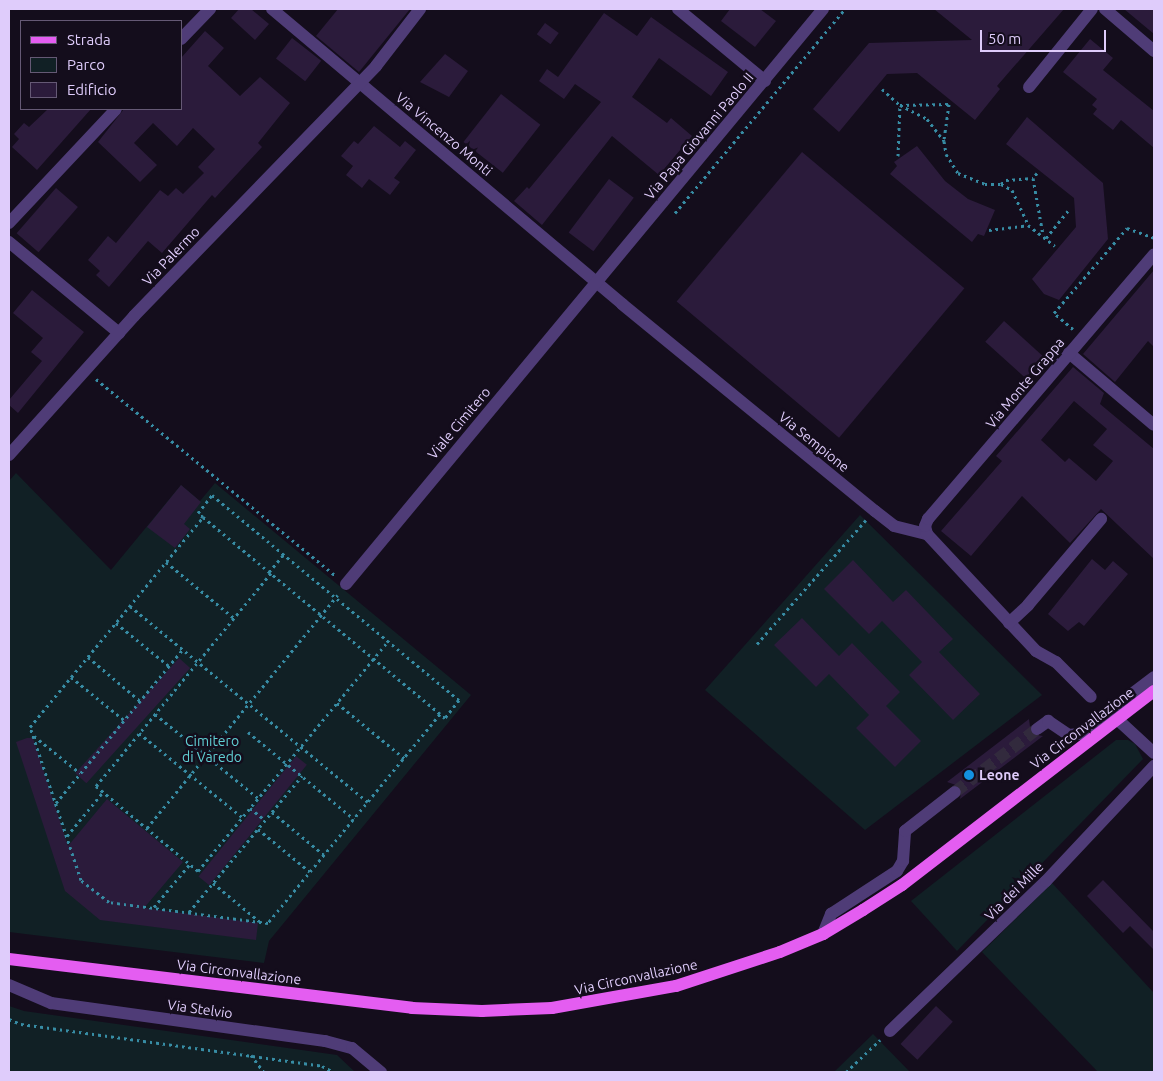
<!DOCTYPE html>
<style>
body{margin:0}
#map{position:relative;width:1163px;height:1081px;overflow:hidden;background:#140d1c;font-family:Ubuntu,sans-serif}
div>[style]{position:absolute}
[style*='--x']{left:calc(var(--x)*1px);top:calc(var(--y)*1px);width:calc(var(--w)*1px);rotate:calc(var(--a)*1deg)}
.green>*{inset:0;background:#112025}
.building>*{inset:0;background:#2b1b3b;transform-origin:0 0}
.minor-tunnel>*{height:12px;margin-top:-6px;transform-origin:0;background:repeating-linear-gradient(90deg,#322a3d 0 12px,transparent 0 18px)}
.path>*{height:3px;margin-top:-1.5px;transform-origin:0;background:repeating-linear-gradient(90deg,#378ca4 0 2.5px,transparent 0 6.5px)}
.minor>*{height:12px;margin:-6px;padding:0 6px;transform-origin:6px;border-radius:6px;background:#4f3c77}
.major>*{height:12px;margin:-6px;padding:0 6px;transform-origin:6px;border-radius:6px;background:#e45df1}
.dots>*{width:14px;height:14px;translate:-50% -50%;box-sizing:border-box;border:2px solid #140d1c;border-radius:50%}
span{translate:-50% -50%;white-space:nowrap;text-align:center;line-height:1.15;-webkit-text-stroke:5px #140d1c;paint-order:stroke}
.street-label{font-size:14px;color:#dfccfb}
.park-label{font-size:14px;color:#60cfd3}
.poi-label{font-size:14px;color:#dfccfb;font-weight:700}
.left{translate:0 -50%;text-align:left}
.frame{position:absolute;inset:0;border:10px solid #dfccfb;pointer-events:none}
.legend{position:absolute;left:20px;top:20px;width:162px;height:90px;box-sizing:border-box;background:#140d1c;border:1px solid #655975;margin:0;padding:6px 9px;list-style:none;font-size:15px;color:#dfccfb}
.legend li{display:flex;align-items:center;gap:10px;height:25px}
.legend b{width:25px;border:1px solid #655975}
.scale{position:absolute;left:980px;top:30px;width:126px;height:22px;box-sizing:border-box;border:2px solid #dfccfb;border-top:0;padding-left:6px;font-size:15px;line-height:18px;white-space:nowrap;color:#dfccfb;-webkit-text-stroke:4px #140d1c;paint-order:stroke}
</style>
<div id="map">
<div class="green">
<i style="clip-path:polygon(16px 473px,111px 570px,181px 485px,200px 501px,215px 483px,471px 695px,269px 941px,264px 963px,9px 932px,9px 481px)"></i>
<i style="clip-path:polygon(860px 515px,1042px 695px,865px 830px,705px 690px)"></i>
<i style="clip-path:polygon(1116px 740px,1128px 740px,1135px 744px,1143px 759px,957px 951px,911px 901px)"></i>
<i style="clip-path:polygon(1052px 883px,1154px 993px,1154px 1072px,1098px 1072px,982px 952px)"></i>
<i style="clip-path:polygon(9px 1006px,24px 1011px,337px 1055px,355px 1072px,9px 1072px)"></i>
<i style="clip-path:polygon(873px 1034px,910px 1072px,834px 1072px)"></i>
</div>
<div class="building">
<i style="clip-path:polygon(239px 9px,251px 9px,269px 24px,255px 40px,231px 18px)"></i>
<i style="clip-path:polygon(338px 9px,410px 9px,359px 72px,316px 36px)"></i>
<i style="clip-path:polygon(730px 9px,760px 9px,776px 21px,755px 47px,721px 21px)"></i>
<i style="clip-path:polygon(934px 9px,1064px 9px,997px 86px,1000px 89px,975px 120px,917px 73px,887px 74px,839px 132px,813px 109px,869px 43px,972px 40px)"></i>
<i style="clip-path:polygon(1124px 9px,1154px 9px,1154px 34px)"></i>
<i style="clip-path:polygon(604px 13px,637px 36px,651px 17px,728px 72px,711px 96px,659px 58px,632px 97px,667px 123px,671px 118px,692px 136px,659px 175px,612px 136px,542px 225px,514px 201px,527px 187px,529px 189px,601px 102px,575px 84px,564px 99px,539px 81px,547px 69px,558px 77px)"></i>
<i style="left:545px;top:23px;width:17px;height:14px;rotate:36deg"></i>
<i style="clip-path:polygon(205px 31px,224px 48px,208px 66px,240px 96px,260px 77px,290px 103px,258px 143px,262px 147px,215px 198px,212px 195px,162px 253px,148px 241px,109px 287px,96px 275px,100px 271px,88px 260px,108px 236px,116px 243px,160px 190px,168px 196px,176px 188px,183px 194px,204px 173px,198px 167px,215px 149px,193px 128px,177px 146px,153px 123px,134px 143px,157px 165px,140px 182px,98px 142px,124px 109px,181px 109px,181px 58px)"></i>
<i style="left:292px;top:38px;width:37px;height:26px;rotate:38deg"></i>
<i style="clip-path:polygon(1090px 39px,1113px 58px,1103px 70px,1154px 111px,1154px 148px,1121px 120px,1113px 130px,1093px 114px,1097px 109px,1092px 105px,1097px 99px,1063px 72px)"></i>
<i style="clip-path:polygon(445px 54px,468px 71px,449px 97px,420px 82px)"></i>
<i style="left:501px;top:94px;width:50px;height:61px;rotate:38deg"></i>
<i style="clip-path:polygon(48px 109px,91px 109px,37px 170px,12px 147px,19px 139px,14px 134px,24px 123px,29px 127px)"></i>
<i style="clip-path:polygon(1027px 117px,1103px 183px,1108px 239px,1059px 300px,1044px 294px,1032px 279px,1076px 227px,1074px 198px,1006px 144px)"></i>
<i style="clip-path:polygon(374px 126px,400px 147px,405px 141px,416px 150px,394px 178px,400px 182px,390px 195px,369px 179px,362px 188px,346px 175px,353px 166px,341px 156px,354px 141px,358px 144px)"></i>
<i style="clip-path:polygon(917px 146px,945px 181px,968px 199px,995px 210px,984px 236px,978px 234px,972px 242px,890px 174px,897px 166px,894px 162px)"></i>
<i style="left:802px;top:152px;width:212px;height:195px;rotate:40deg"></i>
<i style="left:609px;top:179px;width:31px;height:67px;rotate:37deg"></i>
<i style="left:56px;top:188px;width:29px;height:60px;rotate:41deg"></i>
<i style="clip-path:polygon(1154px 270px,1154px 347px,1148px 341px,1115px 382px,1083px 354px)"></i>
<i style="clip-path:polygon(32px 290px,84px 332px,18px 413px,9px 405px,9px 400px,42px 361px,31px 352px,43px 338px,13px 313px)"></i>
<i style="left:1004px;top:321px;width:54px;height:28px;rotate:42deg"></i>
<i style="clip-path:polygon(evenodd,1073px 367px,1104px 393px,1100px 404px,1154px 449px,1154px 559px,1101px 509px,1070px 543px,1022px 496px,971px 556px,941px 531px,1002px 461px,996px 456px,1073px 367px,1074px 401px,1107px 429px,1093px 445px,1113px 461px,1096px 481px,1069px 458px,1065px 462px,1041px 440px,1074px 401px)"></i>
<i style="clip-path:polygon(181px 485px,201px 502px,184px 524px,190px 529px,175px 548px,147px 527px)"></i>
<i style="clip-path:polygon(1092px 559px,1105px 570px,1113px 561px,1128px 574px,1084px 626px,1079px 622px,1068px 631px,1048px 614px)"></i>
<i style="clip-path:polygon(853px 560px,893px 602px,906px 590px,953px 639px,939px 652px,980px 694px,953px 720px,909px 675px,922px 662px,882px 621px,869px 634px,824px 589px)"></i>
<i style="clip-path:polygon(802px 618px,839px 656px,852px 643px,900px 692px,886px 706px,921px 741px,895px 767px,856px 728px,869px 715px,829px 674px,816px 687px,774px 645px)"></i>
<i style="left:179px;top:658px;width:15px;height:155px;rotate:42deg"></i>
<i style="clip-path:polygon(1029px 719px,1031px 734px,1043px 736px,960px 799px,962px 787px,947px 782px)"></i>
<i style="clip-path:polygon(27px 738px,33px 738px,68px 846px,107px 799px,183px 862px,144px 908px,258px 923px,256px 940px,100px 920px,65px 891px,16px 742px)"></i>
<i style="left:296px;top:756px;width:14px;height:155px;rotate:39deg"></i>
<i style="clip-path:polygon(1103px 880px,1154px 932px,1154px 950px,1130px 926px,1123px 933px,1087px 896px)"></i>
<i style="left:936px;top:1006px;width:23px;height:52px;rotate:43deg"></i>
</div>
<div class="minor-tunnel">
<i style="--x:955;--y:792;--w:103;--a:-37.5"></i>
</div>
<div class="path">
<i style="--x:882;--y:89;--w:24;--a:42"></i>
<i style="--x:900;--y:105;--w:30;--a:27"></i>
<i style="--x:927;--y:119;--w:28;--a:52"></i>
<i style="--x:944;--y:141;--w:13;--a:81"></i>
<i style="--x:946;--y:154;--w:22;--a:58"></i>
<i style="--x:958;--y:173;--w:29;--a:22"></i>
<i style="--x:985;--y:184;--w:16;--a:0"></i>
<i style="--x:1001;--y:184;--w:13;--a:29"></i>
<i style="--x:1012;--y:190;--w:38;--a:65"></i>
<i style="--x:1028;--y:225;--w:34;--a:38"></i>
<i style="--x:898;--y:156;--w:51;--a:-87.8"></i>
<i style="--x:900;--y:105;--w:49;--a:-1.2"></i>
<i style="--x:949;--y:104;--w:37;--a:98"></i>
<i style="--x:1037;--y:173;--w:6;--a:129"></i>
<i style="--x:1033;--y:178;--w:58;--a:80"></i>
<i style="--x:1001;--y:184;--w:6;--a:-39"></i>
<i style="--x:1006;--y:180;--w:27;--a:-4"></i>
<i style="--x:675;--y:213;--w:266;--a:-50.2"></i>
<i style="--x:989;--y:230;--w:39;--a:-7"></i>
<i style="--x:1046;--y:238;--w:35;--a:-51"></i>
<i style="--x:1073;--y:329;--w:25;--a:-140"></i>
<i style="--x:1054;--y:313;--w:112;--a:-49.3"></i>
<i style="--x:1127;--y:228;--w:29;--a:20"></i>
<i style="--x:96;--y:379;--w:310;--a:39.4"></i>
<i style="--x:203;--y:517;--w:308;--a:39.7"></i>
<i style="--x:440;--y:714;--w:271;--a:129.5"></i>
<i style="--x:268;--y:923;--w:160;--a:-172.5"></i>
<i style="--x:109;--y:902;--w:36;--a:-142"></i>
<i style="--x:81;--y:880;--w:161;--a:-108.4"></i>
<i style="--x:30;--y:727;--w:272;--a:-50.5"></i>
<i style="--x:203;--y:517;--w:6;--a:-141"></i>
<i style="--x:198;--y:513;--w:23;--a:-52"></i>
<i style="--x:212;--y:495;--w:321;--a:39.7"></i>
<i style="--x:459;--y:700;--w:23;--a:128"></i>
<i style="--x:445;--y:718;--w:6;--a:-141"></i>
<i style="--x:166;--y:562;--w:88;--a:39.5"></i>
<i style="--x:269;--y:572;--w:23;--a:-50"></i>
<i style="--x:271;--y:573;--w:276;--a:129.4"></i>
<i style="--x:96;--y:786;--w:133;--a:39.8"></i>
<i style="--x:198;--y:871;--w:298;--a:-50.4"></i>
<i style="--x:130;--y:606;--w:308;--a:39.5"></i>
<i style="--x:116;--y:623;--w:68;--a:39.1"></i>
<i style="--x:757;--y:644;--w:165;--a:-48.7"></i>
<i style="--x:88;--y:657;--w:68;--a:40.2"></i>
<i style="--x:71;--y:677;--w:68;--a:39.1"></i>
<i style="--x:337;--y:703;--w:87;--a:39.4"></i>
<i style="--x:155;--y:714;--w:133;--a:39.2"></i>
<i style="--x:248;--y:732;--w:137;--a:39.4"></i>
<i style="--x:139;--y:733;--w:133;--a:39.2"></i>
<i style="--x:34;--y:736;--w:59;--a:38.8"></i>
<i style="--x:56;--y:803;--w:200;--a:-50.5"></i>
<i style="--x:250;--y:808;--w:19;--a:39"></i>
<i style="--x:272;--y:812;--w:67;--a:39.6"></i>
<i style="--x:147;--y:828;--w:301;--a:-50.7"></i>
<i style="--x:258;--y:829;--w:67;--a:39.6"></i>
<i style="--x:67;--y:836;--w:57;--a:-50.7"></i>
<i style="--x:213;--y:883;--w:60;--a:39.6"></i>
<i style="--x:154;--y:907;--w:56;--a:-50.1"></i>
<i style="--x:189;--y:912;--w:177;--a:-50.3"></i>
<i style="--x:9;--y:1019;--w:13;--a:23"></i>
<i style="--x:21;--y:1024;--w:304;--a:7.9"></i>
<i style="--x:322;--y:1066;--w:13;--a:27"></i>
<i style="--x:251;--y:1055;--w:21;--a:53"></i>
<i style="--x:846;--y:1072;--w:47;--a:-43.3"></i>
</div>
<div class="minor">
<i style="--x:272;--y:9;--w:458;--a:40.1"></i>
<i style="--x:622;--y:304;--w:327;--a:39.3"></i>
<i style="--x:875;--y:511;--w:24;--a:38"></i>
<i style="--x:894;--y:526;--w:34;--a:14"></i>
<i style="--x:927;--y:534;--w:160;--a:47"></i>
<i style="--x:1036;--y:651;--w:23;--a:29"></i>
<i style="--x:1056;--y:662;--w:49;--a:45"></i>
<i style="--x:678;--y:9;--w:113;--a:39.6"></i>
<i style="--x:1105;--y:9;--w:65;--a:40.6"></i>
<i style="--x:181;--y:39;--w:42;--a:-46"></i>
<i style="--x:1029;--y:87;--w:100;--a:-51.1"></i>
<i style="--x:9;--y:223;--w:156;--a:-46.8"></i>
<i style="--x:9;--y:242;--w:143;--a:39.6"></i>
<i style="--x:1069;--y:353;--w:111;--a:40.3"></i>
<i style="--x:9;--y:455;--w:187;--a:-48"></i>
<i style="--x:134;--y:316;--w:348;--a:-45.9"></i>
<i style="--x:376;--y:66;--w:72;--a:-52.3"></i>
<i style="--x:927;--y:534;--w:8;--a:-104"></i>
<i style="--x:925;--y:526;--w:8;--a:-67"></i>
<i style="--x:928;--y:519;--w:348;--a:-49.5"></i>
<i style="--x:346;--y:584;--w:747;--a:-50.32"></i>
<i style="--x:1009;--y:623;--w:26;--a:-43"></i>
<i style="--x:1028;--y:605;--w:113;--a:-49.7"></i>
<i style="--x:1117;--y:719;--w:50;--a:42.6"></i>
<i style="--x:1037;--y:729;--w:14;--a:-36"></i>
<i style="--x:1048;--y:721;--w:25;--a:34"></i>
<i style="--x:1069;--y:735;--w:10;--a:-6"></i>
<i style="--x:1079;--y:734;--w:94;--a:-37.2"></i>
<i style="--x:823;--y:934;--w:22;--a:-68"></i>
<i style="--x:831;--y:914;--w:79;--a:-33.1"></i>
<i style="--x:897;--y:871;--w:12;--a:-59"></i>
<i style="--x:903;--y:861;--w:30;--a:-86"></i>
<i style="--x:905;--y:831;--w:63;--a:-38"></i>
<i style="--x:9;--y:985;--w:46;--a:23.2"></i>
<i style="--x:51;--y:1003;--w:277;--a:7.9"></i>
<i style="--x:325;--y:1041;--w:28;--a:15"></i>
<i style="--x:352;--y:1048;--w:38;--a:40"></i>
<i style="--x:890;--y:1031;--w:216;--a:-43.9"></i>
<i style="--x:1046;--y:881;--w:158;--a:-46.8"></i>
</div>
<div class="major">
<i style="--x:9;--y:959;--w:406;--a:6.9"></i>
<i style="--x:412;--y:1008;--w:70;--a:2.5"></i>
<i style="--x:482;--y:1011;--w:70;--a:-2.5"></i>
<i style="--x:552;--y:1008;--w:126;--a:-10.1"></i>
<i style="--x:676;--y:986;--w:109;--a:-18.1"></i>
<i style="--x:780;--y:952;--w:47;--a:-22.7"></i>
<i style="--x:823;--y:934;--w:47;--a:-31"></i>
<i style="--x:863;--y:910;--w:46;--a:-32.7"></i>
<i style="--x:902;--y:885;--w:318;--a:-37.6"></i>
</div>
<div class="dots">
<i style="left:969px;top:775px;background:#1391e0"></i>
</div>
<div class="street-label">
<span style="left:444px;top:134px;rotate:40deg">Via Vincenzo Monti</span>
<span style="left:699px;top:136px;rotate:-50deg">Via Papa Giovanni Paolo II</span>
<span style="left:171px;top:256px;rotate:-46deg">Via Palermo</span>
<span style="left:1025px;top:383px;rotate:-50deg">Via Monte Grappa</span>
<span style="left:459px;top:423px;rotate:-50deg">Viale Cimitero</span>
<span style="left:814px;top:442px;rotate:39deg">Via Sempione</span>
<span style="left:1082px;top:728px;rotate:-37deg">Via Circonvallazione</span>
<span style="left:1014px;top:891px;rotate:-45deg">Via dei Mille</span>
<span style="left:239px;top:972px;rotate:7deg">Via Circonvallazione</span>
<span style="left:636px;top:977px;rotate:-12deg">Via Circonvallazione</span>
<span style="left:200px;top:1009px;rotate:8deg">Via Stelvio</span>
</div>
<div class="park-label">
<span style="left:212px;top:749px">Cimitero<br>di Varedo</span>
</div>
<div class="poi-label">
<span class="left" style="left:979px;top:775px">Leone</span>
</div>
<div class="frame"></div>
<ul class="legend">
<li><b style="height:6px;background:#e45df1"></b>Strada</li>
<li><b style="height:14px;background:#112025"></b>Parco</li>
<li><b style="height:14px;background:#2b1b3b"></b>Edificio</li>
</ul>
<div class="scale">50 m</div>
</div>
